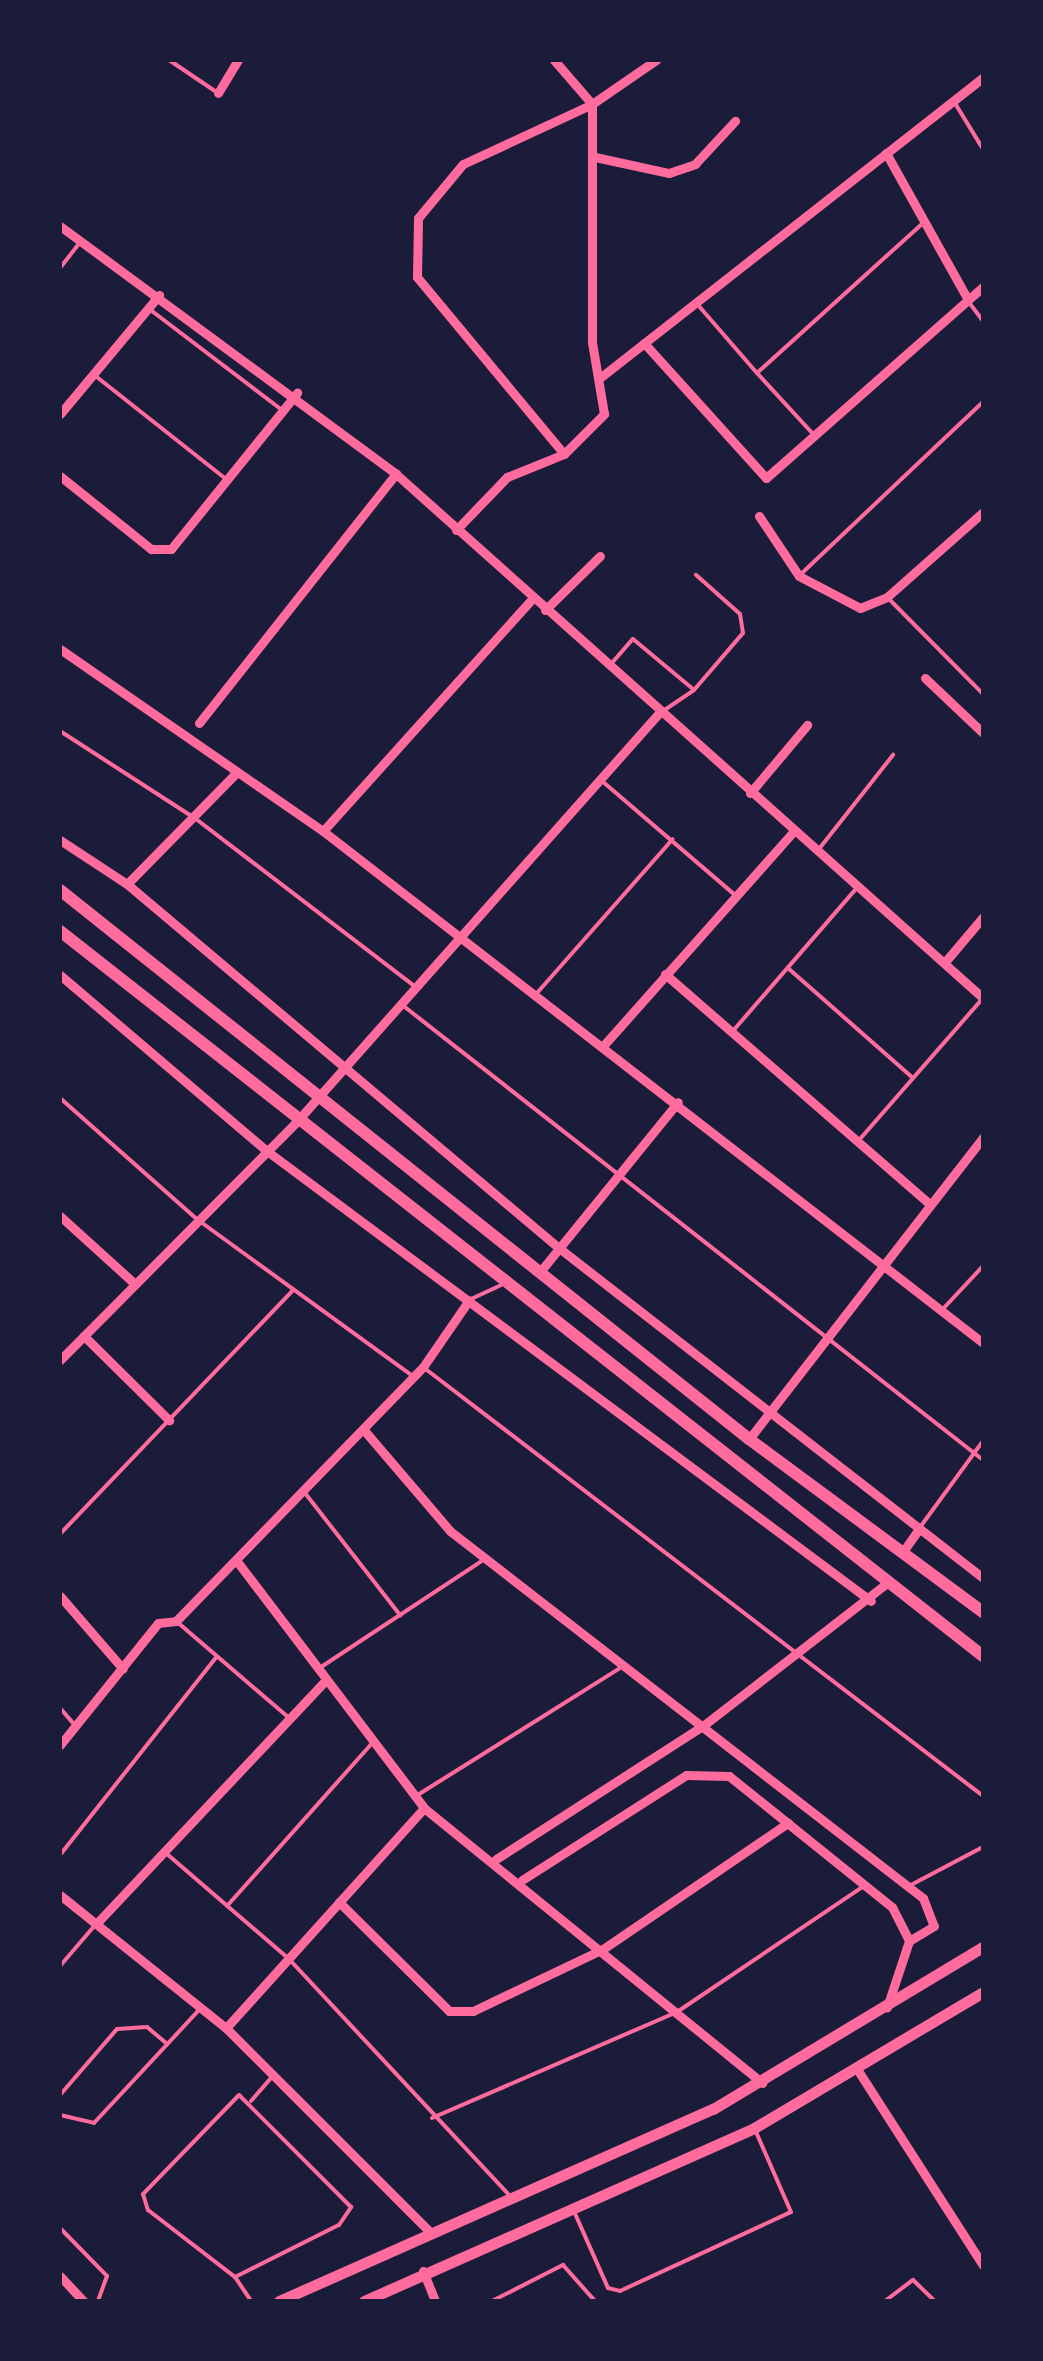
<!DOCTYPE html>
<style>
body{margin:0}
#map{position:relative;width:1043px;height:2361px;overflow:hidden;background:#1b1b3a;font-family:Inter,sans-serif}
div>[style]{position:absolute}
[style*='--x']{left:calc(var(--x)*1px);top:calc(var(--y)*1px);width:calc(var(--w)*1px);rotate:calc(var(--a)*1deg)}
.service>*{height:4px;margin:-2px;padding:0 2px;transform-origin:2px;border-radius:2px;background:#ff6b9d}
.minor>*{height:9px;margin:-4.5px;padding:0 4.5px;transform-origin:4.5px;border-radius:4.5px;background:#ff6b9d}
.tertiary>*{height:11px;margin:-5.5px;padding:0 5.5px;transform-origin:5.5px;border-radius:5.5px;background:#ff6b9d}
.secondary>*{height:12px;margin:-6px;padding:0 6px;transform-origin:6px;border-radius:6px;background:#ff6b9d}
span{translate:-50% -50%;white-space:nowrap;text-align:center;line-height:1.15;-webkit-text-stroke:9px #1b1b3a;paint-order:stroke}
.frame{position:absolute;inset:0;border:62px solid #1b1b3a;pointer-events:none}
</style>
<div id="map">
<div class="service">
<i style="--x:169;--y:60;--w:59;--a:34"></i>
<i style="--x:953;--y:100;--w:57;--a:58.5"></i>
<i style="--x:60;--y:268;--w:31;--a:-52"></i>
<i style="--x:968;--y:301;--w:25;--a:53"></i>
<i style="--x:698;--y:305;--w:90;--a:49.1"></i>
<i style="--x:148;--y:308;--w:170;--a:37.3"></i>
<i style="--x:93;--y:374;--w:171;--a:38.3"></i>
<i style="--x:814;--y:435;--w:84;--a:-132.6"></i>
<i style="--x:757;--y:373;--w:225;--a:-42.1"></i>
<i style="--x:801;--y:574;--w:250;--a:-43.4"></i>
<i style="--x:887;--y:597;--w:136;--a:45.3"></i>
<i style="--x:611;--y:664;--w:33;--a:-49"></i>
<i style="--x:633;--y:639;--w:78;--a:39.8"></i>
<i style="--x:663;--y:711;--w:37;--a:-34"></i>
<i style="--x:694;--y:690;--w:75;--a:-49.3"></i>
<i style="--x:743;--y:633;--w:19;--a:-99"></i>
<i style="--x:740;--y:614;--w:59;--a:-138.4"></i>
<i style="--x:60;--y:731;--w:162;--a:32.9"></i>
<i style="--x:196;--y:819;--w:273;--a:37.4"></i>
<i style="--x:602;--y:781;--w:175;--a:40.6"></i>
<i style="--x:819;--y:849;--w:120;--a:-51.8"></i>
<i style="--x:789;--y:969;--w:165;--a:41.3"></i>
<i style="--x:537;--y:993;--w:205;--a:-48.6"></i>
<i style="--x:401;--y:1004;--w:739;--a:38.08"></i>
<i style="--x:732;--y:1032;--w:189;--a:-49.1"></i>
<i style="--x:60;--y:1098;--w:184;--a:41.5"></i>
<i style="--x:198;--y:1220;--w:266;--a:36"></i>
<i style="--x:860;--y:1139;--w:186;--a:-48.9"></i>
<i style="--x:469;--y:1300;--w:35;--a:-25"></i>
<i style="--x:942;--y:1310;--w:60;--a:-47"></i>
<i style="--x:423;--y:1367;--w:705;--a:37.45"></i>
<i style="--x:305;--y:1493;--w:155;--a:52.1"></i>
<i style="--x:921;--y:1526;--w:105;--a:-53.9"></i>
<i style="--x:60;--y:1534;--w:336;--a:-46.3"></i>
<i style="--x:176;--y:1621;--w:146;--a:40.6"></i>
<i style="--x:318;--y:1669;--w:200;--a:-33.4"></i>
<i style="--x:60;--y:1708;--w:20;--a:49"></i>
<i style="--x:416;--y:1796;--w:244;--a:-32.1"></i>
<i style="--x:167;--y:1854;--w:161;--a:40.7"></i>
<i style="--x:289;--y:1959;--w:324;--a:47"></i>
<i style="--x:60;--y:1855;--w:253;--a:-51.7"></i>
<i style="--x:909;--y:1886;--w:84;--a:-27.8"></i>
<i style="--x:227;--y:1906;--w:220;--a:-48.3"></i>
<i style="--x:60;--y:1966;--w:55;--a:-49.4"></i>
<i style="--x:60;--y:2095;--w:87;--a:-49.2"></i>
<i style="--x:117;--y:2029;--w:30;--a:-4"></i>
<i style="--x:147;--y:2027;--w:26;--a:40"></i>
<i style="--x:251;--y:2101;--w:35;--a:-49"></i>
<i style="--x:60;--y:2115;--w:35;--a:13"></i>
<i style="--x:94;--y:2123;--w:154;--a:-47.1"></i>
<i style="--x:432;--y:2118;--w:267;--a:-23.4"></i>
<i style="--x:677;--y:2012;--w:227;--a:-34"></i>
<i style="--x:573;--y:2209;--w:86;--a:66.1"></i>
<i style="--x:608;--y:2288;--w:12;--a:14"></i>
<i style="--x:620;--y:2291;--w:188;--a:-24.8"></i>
<i style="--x:791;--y:2212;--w:87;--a:-113.6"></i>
<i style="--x:60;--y:2228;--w:67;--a:45.6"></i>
<i style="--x:107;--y:2276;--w:27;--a:110"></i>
<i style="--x:235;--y:2277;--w:116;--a:-26.6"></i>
<i style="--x:339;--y:2225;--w:22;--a:-56"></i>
<i style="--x:351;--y:2207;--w:158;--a:-135"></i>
<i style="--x:239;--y:2095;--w:138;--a:134.1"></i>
<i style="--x:143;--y:2194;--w:17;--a:73"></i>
<i style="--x:148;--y:2210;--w:110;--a:37.6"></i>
<i style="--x:235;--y:2277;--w:29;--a:56"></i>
<i style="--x:492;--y:2301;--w:80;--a:-26.9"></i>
<i style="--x:563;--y:2265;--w:48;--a:48.4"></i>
<i style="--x:885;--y:2301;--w:35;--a:-37"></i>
<i style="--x:913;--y:2280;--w:30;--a:44"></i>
</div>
<div class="minor">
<i style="--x:554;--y:60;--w:58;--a:49.2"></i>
<i style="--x:218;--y:93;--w:39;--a:-59"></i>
<i style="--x:886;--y:153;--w:168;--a:60.8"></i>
<i style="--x:595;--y:157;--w:76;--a:12.2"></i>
<i style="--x:669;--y:173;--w:28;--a:-19"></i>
<i style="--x:695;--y:164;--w:59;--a:-47.1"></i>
<i style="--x:60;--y:226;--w:418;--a:36.4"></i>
<i style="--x:396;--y:474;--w:787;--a:41.75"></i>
<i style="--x:644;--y:343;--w:182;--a:47.9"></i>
<i style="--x:766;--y:478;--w:289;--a:-41.4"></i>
<i style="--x:601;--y:377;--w:486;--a:-38.1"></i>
<i style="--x:60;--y:414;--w:155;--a:-50.2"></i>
<i style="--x:564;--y:454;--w:230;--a:-129.7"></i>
<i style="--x:417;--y:277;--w:59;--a:-89"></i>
<i style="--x:418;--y:218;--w:70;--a:-50.2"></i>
<i style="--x:463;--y:164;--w:142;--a:-24.9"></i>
<i style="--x:592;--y:104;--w:78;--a:-34.5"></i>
<i style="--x:60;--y:476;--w:117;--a:38.7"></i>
<i style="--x:151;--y:549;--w:20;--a:0"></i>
<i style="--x:171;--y:549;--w:201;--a:-51.1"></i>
<i style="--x:759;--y:516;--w:72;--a:56.3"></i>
<i style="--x:799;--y:576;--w:69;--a:27.7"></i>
<i style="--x:860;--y:608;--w:29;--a:-22"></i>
<i style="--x:887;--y:597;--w:128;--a:-41.5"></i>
<i style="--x:456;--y:530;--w:74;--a:-46.1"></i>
<i style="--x:507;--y:477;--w:61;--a:-22"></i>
<i style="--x:564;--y:454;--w:57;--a:-45"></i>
<i style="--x:604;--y:414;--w:73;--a:-99.5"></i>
<i style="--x:592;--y:342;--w:238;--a:-90"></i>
<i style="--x:545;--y:610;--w:77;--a:-44.5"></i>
<i style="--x:60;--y:649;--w:320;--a:34.7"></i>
<i style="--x:323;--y:831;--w:835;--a:37.8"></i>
<i style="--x:925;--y:678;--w:80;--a:43.5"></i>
<i style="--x:199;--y:723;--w:318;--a:-51.7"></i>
<i style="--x:750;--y:793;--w:89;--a:-50"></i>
<i style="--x:323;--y:831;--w:312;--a:-48"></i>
<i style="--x:60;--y:840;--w:80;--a:33.3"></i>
<i style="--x:127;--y:884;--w:565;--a:40.12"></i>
<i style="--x:559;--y:1248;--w:537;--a:37.89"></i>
<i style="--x:127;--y:884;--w:156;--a:-45.5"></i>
<i style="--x:945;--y:962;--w:59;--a:-49.8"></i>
<i style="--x:665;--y:974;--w:347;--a:41"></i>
<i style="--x:60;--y:975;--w:272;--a:40.4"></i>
<i style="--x:267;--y:1151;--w:753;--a:36.69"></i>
<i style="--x:603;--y:1046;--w:286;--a:-48.4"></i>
<i style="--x:60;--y:1216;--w:101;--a:42.2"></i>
<i style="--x:539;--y:1273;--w:220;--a:-50.9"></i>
<i style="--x:84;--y:1336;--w:120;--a:44.7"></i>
<i style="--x:60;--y:1360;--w:339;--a:-45.2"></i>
<i style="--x:299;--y:1119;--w:543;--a:-48.44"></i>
<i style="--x:363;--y:1429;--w:134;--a:49.5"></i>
<i style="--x:450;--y:1531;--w:599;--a:37.81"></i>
<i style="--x:923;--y:1898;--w:30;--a:69"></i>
<i style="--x:934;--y:1926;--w:29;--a:149"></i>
<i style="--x:749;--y:1439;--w:382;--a:-52.2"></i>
<i style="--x:902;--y:1553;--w:28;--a:-55"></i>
<i style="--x:236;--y:1560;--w:311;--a:52.8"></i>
<i style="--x:424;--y:1808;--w:436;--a:39.1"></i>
<i style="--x:60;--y:1596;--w:96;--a:49.2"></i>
<i style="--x:60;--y:1745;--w:156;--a:-51.2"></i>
<i style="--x:158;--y:1623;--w:18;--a:-6"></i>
<i style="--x:176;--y:1621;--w:354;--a:-45.8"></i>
<i style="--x:423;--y:1367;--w:81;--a:-55.5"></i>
<i style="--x:496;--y:1859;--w:247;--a:-32.8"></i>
<i style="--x:704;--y:1725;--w:232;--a:-37.8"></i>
<i style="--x:522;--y:1880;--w:195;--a:-32.6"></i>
<i style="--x:686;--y:1775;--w:43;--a:1.3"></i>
<i style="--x:729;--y:1776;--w:209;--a:38.8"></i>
<i style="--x:892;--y:1907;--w:38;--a:63"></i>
<i style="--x:909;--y:1941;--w:70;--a:108.4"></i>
<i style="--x:60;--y:1895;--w:213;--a:38.7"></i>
<i style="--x:226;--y:2028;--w:286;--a:45"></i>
<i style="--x:339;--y:1902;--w:155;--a:44.7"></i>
<i style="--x:449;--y:2011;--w:24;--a:0"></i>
<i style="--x:473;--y:2011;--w:144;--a:-25.5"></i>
<i style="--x:603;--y:1949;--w:224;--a:-34.3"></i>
<i style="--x:96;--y:1924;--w:332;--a:-46.7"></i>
<i style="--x:226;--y:2028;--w:296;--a:-48"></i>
<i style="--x:857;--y:2069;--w:233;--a:57.3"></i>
<i style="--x:423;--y:2271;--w:32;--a:68"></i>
<i style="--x:60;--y:2276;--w:34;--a:47"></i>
</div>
<div class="tertiary">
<i style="--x:279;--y:2301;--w:475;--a:-23.9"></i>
<i style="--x:713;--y:2109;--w:315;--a:-31"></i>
<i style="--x:364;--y:2301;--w:427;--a:-23.9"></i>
<i style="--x:754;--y:2128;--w:266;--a:-30.7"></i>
</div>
<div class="secondary">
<i style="--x:60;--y:890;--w:881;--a:38.55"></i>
<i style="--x:749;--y:1439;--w:291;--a:36.5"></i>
<i style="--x:60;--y:931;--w:1174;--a:38.15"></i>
</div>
<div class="frame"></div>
</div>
